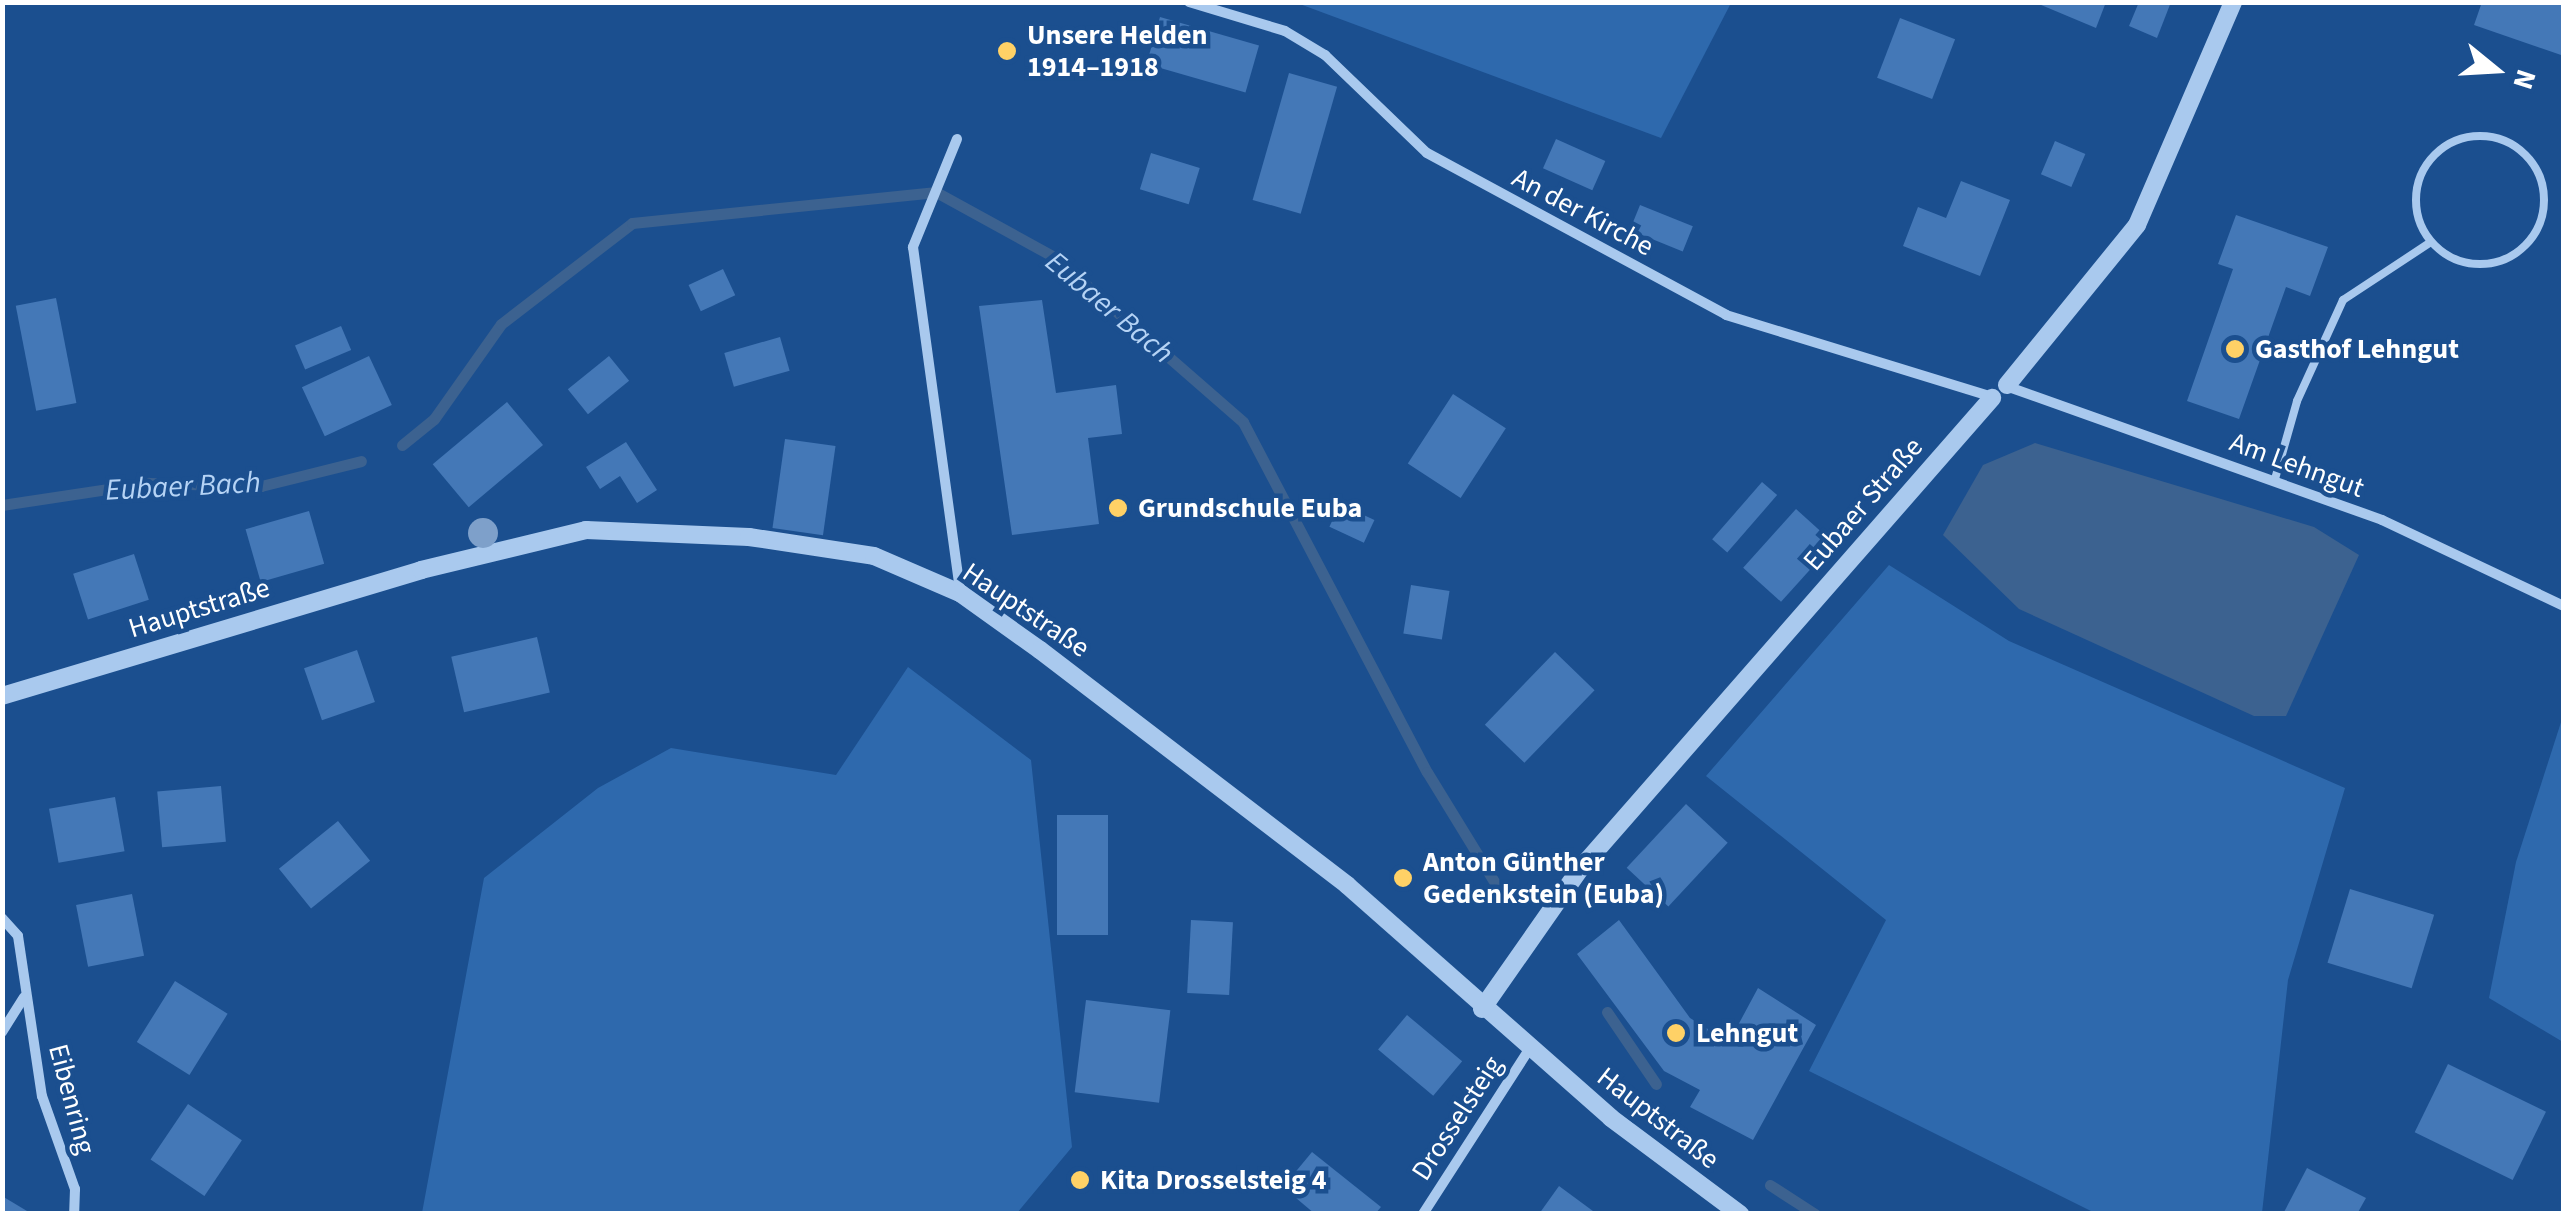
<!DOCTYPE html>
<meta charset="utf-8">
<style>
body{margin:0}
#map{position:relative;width:2566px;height:1216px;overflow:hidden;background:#1b4f8f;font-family:"Source Sans 3",sans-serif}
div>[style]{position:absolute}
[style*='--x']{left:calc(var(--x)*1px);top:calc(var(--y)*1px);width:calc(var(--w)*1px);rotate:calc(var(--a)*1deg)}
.green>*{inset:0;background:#2e69ad}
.water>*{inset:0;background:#3c6290}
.stream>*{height:11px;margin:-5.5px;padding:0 5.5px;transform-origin:5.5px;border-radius:5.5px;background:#3c6290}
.building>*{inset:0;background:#4478b7;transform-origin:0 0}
.service>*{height:8px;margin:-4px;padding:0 4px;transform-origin:4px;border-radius:4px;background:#a9c9ee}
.service>.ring{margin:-4px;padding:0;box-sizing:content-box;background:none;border:8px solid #a9c9ee;border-radius:50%}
.minor>*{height:10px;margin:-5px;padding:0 5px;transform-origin:5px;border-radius:5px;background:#a9c9ee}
.tertiary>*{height:18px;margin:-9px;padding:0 9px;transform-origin:9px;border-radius:9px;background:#a9c9ee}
.trees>*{width:30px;height:30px;margin:-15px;border-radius:50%;background:#7ea0ca}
.dots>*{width:28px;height:28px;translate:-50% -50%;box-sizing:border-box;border:5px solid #1b4f8f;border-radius:50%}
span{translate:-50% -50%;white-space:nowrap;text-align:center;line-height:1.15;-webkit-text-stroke:9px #1b4f8f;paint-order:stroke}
.poi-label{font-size:28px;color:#fff;font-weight:700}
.left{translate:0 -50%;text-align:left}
.street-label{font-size:28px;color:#fff}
.water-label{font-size:30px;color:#b5d3f5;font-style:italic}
.frame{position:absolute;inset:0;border:5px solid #fff;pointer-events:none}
.north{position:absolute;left:2446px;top:20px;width:100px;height:100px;-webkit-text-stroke:8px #1b4f8f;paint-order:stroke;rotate:108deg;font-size:28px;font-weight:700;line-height:40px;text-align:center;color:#fff}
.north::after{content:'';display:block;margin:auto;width:35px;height:45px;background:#fff;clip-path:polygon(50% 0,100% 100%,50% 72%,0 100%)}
</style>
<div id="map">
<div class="green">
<i style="clip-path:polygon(1297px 3px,1731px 3px,1661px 138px)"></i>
<i style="clip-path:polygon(1889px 565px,2009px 641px,2345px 788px,2288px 980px,2262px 1213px,2095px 1213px,1809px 1071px,1886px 920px,1706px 776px)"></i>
<i style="clip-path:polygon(908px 667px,1031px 760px,1072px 1147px,1017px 1213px,422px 1213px,484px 878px,598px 788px,671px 748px,836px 775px)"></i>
<i style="clip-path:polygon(2563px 716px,2563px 1042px,2489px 998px,2516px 862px)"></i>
</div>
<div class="water">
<i style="clip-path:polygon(2035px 443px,2314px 527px,2359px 555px,2286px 716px,2254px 716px,2019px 609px,1943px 535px,1983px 465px)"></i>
</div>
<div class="stream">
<i style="--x:402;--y:445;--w:41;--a:-39.1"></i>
<i style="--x:434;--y:419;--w:116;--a:-54.8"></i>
<i style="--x:501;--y:324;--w:165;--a:-37.6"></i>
<i style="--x:632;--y:223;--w:306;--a:-5.8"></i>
<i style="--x:936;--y:192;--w:135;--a:28.8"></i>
<i style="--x:1054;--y:257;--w:251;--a:41.1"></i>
<i style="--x:1243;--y:422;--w:395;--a:62.3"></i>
<i style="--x:1427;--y:772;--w:145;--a:58.5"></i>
<i style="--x:2;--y:505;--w:148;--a:-8.6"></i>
<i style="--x:148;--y:483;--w:113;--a:1.5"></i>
<i style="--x:261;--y:486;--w:103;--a:-14"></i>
<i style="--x:1607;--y:1012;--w:87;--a:55.8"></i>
<i style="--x:1770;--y:1185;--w:54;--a:32.8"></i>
</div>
<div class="building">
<i style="clip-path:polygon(2034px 2px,2106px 2px,2096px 28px)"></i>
<i style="clip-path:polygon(2139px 2px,2171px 2px,2157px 38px,2129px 26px)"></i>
<i style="clip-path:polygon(2482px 2px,2564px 2px,2564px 56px,2474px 25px)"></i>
<i style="left:1160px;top:17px;width:103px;height:49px;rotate:16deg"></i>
<i style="left:1900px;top:18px;width:59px;height:64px;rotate:21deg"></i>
<i style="left:1289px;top:73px;width:50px;height:132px;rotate:16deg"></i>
<i style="left:1556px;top:139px;width:54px;height:32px;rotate:24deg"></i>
<i style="left:2055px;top:141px;width:33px;height:36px;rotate:23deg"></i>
<i style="left:1151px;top:153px;width:51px;height:38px;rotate:17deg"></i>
<i style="clip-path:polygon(1961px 181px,2010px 200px,1980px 276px,1903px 246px,1918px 207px,1946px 218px)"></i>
<i style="left:1640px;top:205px;width:57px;height:27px;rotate:22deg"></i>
<i style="clip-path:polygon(2236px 215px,2328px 247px,2310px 296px,2286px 287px,2239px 419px,2187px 401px,2233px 269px,2218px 264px)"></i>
<i style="left:723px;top:269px;width:29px;height:38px;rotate:65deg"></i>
<i style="left:56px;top:298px;width:107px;height:41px;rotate:79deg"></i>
<i style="clip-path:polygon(1042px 300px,1056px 393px,1116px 385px,1122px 434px,1088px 438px,1099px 524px,1012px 535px,979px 306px)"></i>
<i style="left:341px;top:326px;width:26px;height:50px;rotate:67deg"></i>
<i style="left:780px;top:337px;width:35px;height:58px;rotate:74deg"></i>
<i style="left:369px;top:356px;width:54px;height:74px;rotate:65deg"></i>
<i style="left:609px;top:356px;width:32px;height:53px;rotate:51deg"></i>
<i style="left:1453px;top:394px;width:63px;height:83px;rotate:33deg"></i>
<i style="left:507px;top:402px;width:56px;height:97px;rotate:50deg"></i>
<i style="left:785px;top:439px;width:51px;height:90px;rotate:8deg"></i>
<i style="clip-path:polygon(626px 442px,657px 490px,637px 503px,620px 476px,600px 489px,586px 467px)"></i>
<i style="left:1762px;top:482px;width:20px;height:76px;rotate:41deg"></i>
<i style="left:1340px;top:504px;width:38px;height:25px;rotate:25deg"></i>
<i style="left:1796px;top:509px;width:51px;height:79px;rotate:42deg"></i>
<i style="left:309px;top:511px;width:55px;height:66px;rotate:74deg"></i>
<i style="left:134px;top:554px;width:48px;height:64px;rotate:72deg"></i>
<i style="left:1411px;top:585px;width:39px;height:49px;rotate:9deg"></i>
<i style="left:537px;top:637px;width:57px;height:88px;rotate:77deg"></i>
<i style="left:357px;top:650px;width:55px;height:56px;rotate:71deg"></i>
<i style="left:1555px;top:652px;width:55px;height:101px;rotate:44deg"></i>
<i style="left:221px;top:786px;width:56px;height:64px;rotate:85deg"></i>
<i style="left:115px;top:797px;width:55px;height:67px;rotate:80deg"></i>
<i style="left:1686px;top:804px;width:57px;height:87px;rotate:43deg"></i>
<i style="left:1108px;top:815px;width:120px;height:51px;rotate:90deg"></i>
<i style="left:338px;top:821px;width:51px;height:76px;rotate:51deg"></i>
<i style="left:2350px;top:889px;width:88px;height:77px;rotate:17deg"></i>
<i style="left:132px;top:894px;width:63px;height:57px;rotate:79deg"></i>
<i style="left:1191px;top:920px;width:42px;height:73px;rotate:3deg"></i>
<i style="clip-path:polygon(1619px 920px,1690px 1018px,1729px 1042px,1758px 988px,1816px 1025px,1753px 1140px,1690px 1107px,1700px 1090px,1664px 1071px,1577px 954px)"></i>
<i style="left:175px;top:981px;width:62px;height:72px;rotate:32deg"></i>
<i style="left:1086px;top:1000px;width:85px;height:93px;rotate:7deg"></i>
<i style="left:1407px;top:1015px;width:72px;height:45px;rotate:40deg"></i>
<i style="left:2448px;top:1064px;width:109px;height:76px;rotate:26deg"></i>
<i style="left:188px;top:1104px;width:65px;height:67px;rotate:34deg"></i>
<i style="clip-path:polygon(1312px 1152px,1381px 1207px,1375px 1214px,1315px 1214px,1283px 1187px)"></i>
<i style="clip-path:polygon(2307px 1168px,2366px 1198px,2357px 1214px,2283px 1214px)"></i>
<i style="clip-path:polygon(1559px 1186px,1597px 1214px,1539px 1214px)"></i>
<i style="clip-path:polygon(2px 1196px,32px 1214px,2px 1214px)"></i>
</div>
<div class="service">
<i class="ring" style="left:2416px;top:136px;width:120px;height:120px"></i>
<i style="--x:2275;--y:479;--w:81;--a:-74.2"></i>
<i style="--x:2297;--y:401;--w:111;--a:-65.5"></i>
<i style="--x:2343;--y:300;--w:105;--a:-33.4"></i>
</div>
<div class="minor">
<i style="--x:1189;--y:2;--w:100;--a:16.8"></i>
<i style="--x:1285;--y:31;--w:47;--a:31"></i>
<i style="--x:1325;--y:55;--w:141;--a:43.9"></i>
<i style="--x:1427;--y:153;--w:340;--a:28.4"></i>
<i style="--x:1726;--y:315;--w:279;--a:17.1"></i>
<i style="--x:957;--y:139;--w:117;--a:112.2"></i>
<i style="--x:913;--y:247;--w:348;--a:82.2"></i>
<i style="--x:2006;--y:386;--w:399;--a:19.6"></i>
<i style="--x:2382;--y:520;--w:201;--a:25.3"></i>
<i style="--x:2;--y:918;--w:24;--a:48"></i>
<i style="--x:18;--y:936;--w:162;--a:81.5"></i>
<i style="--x:42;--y:1096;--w:99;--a:70.5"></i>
<i style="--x:75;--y:1189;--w:25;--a:92"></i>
<i style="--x:2;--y:1032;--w:41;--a:-57.8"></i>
<i style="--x:1423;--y:1214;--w:197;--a:-57.2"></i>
</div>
<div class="tertiary">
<i style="--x:2007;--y:385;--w:206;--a:-50.9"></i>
<i style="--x:2137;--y:225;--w:243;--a:-66.7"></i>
<i style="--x:2;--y:696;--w:438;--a:-16.7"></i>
<i style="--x:421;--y:570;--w:170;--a:-13.6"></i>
<i style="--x:586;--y:530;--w:163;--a:2.5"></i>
<i style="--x:749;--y:537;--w:126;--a:8.6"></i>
<i style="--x:874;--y:556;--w:94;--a:23.3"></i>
<i style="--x:960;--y:593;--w:98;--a:35.5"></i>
<i style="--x:1040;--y:650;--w:387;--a:37.4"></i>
<i style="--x:1347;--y:885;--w:352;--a:41.4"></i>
<i style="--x:1611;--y:1118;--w:161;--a:36.7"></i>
<i style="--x:1482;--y:1009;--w:171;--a:-55"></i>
<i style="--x:1580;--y:869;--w:626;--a:-48.82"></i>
</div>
<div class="trees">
<i style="left:483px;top:533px"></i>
</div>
<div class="dots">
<i style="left:1007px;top:51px;background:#ffd166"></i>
<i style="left:2235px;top:349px;background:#ffd166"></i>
<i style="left:1118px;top:508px;background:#ffd166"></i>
<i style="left:1403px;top:878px;background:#ffd166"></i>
<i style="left:1676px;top:1033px;background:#ffd166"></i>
<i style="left:1080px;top:1180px;background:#ffd166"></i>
</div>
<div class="poi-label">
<span class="left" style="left:1027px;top:51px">Unsere Helden<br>1914–1918</span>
<span class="left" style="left:2255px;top:349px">Gasthof Lehngut</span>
<span class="left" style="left:1138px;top:508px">Grundschule Euba</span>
<span class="left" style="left:1423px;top:878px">Anton Günther<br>Gedenkstein (Euba)</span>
<span class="left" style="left:1696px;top:1033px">Lehngut</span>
<span class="left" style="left:1100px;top:1180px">Kita Drosselsteig 4</span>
</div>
<div class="street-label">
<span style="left:1583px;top:212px;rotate:28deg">An der Kirche</span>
<span style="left:2297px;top:465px;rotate:20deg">Am Lehngut</span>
<span style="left:1863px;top:504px;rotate:-49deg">Eubaer Straße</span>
<span style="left:199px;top:608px;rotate:-17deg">Hauptstraße</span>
<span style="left:1026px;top:610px;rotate:34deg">Hauptstraße</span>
<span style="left:72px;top:1099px;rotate:75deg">Eibenring</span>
<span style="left:1457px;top:1118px;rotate:-57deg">Drosselsteig</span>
<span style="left:1658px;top:1118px;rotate:38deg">Hauptstraße</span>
</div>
<div class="water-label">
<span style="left:1109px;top:308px;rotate:40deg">Eubaer Bach</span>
<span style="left:183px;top:487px;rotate:-3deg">Eubaer Bach</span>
</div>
<div class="frame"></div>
<div class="north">N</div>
</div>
